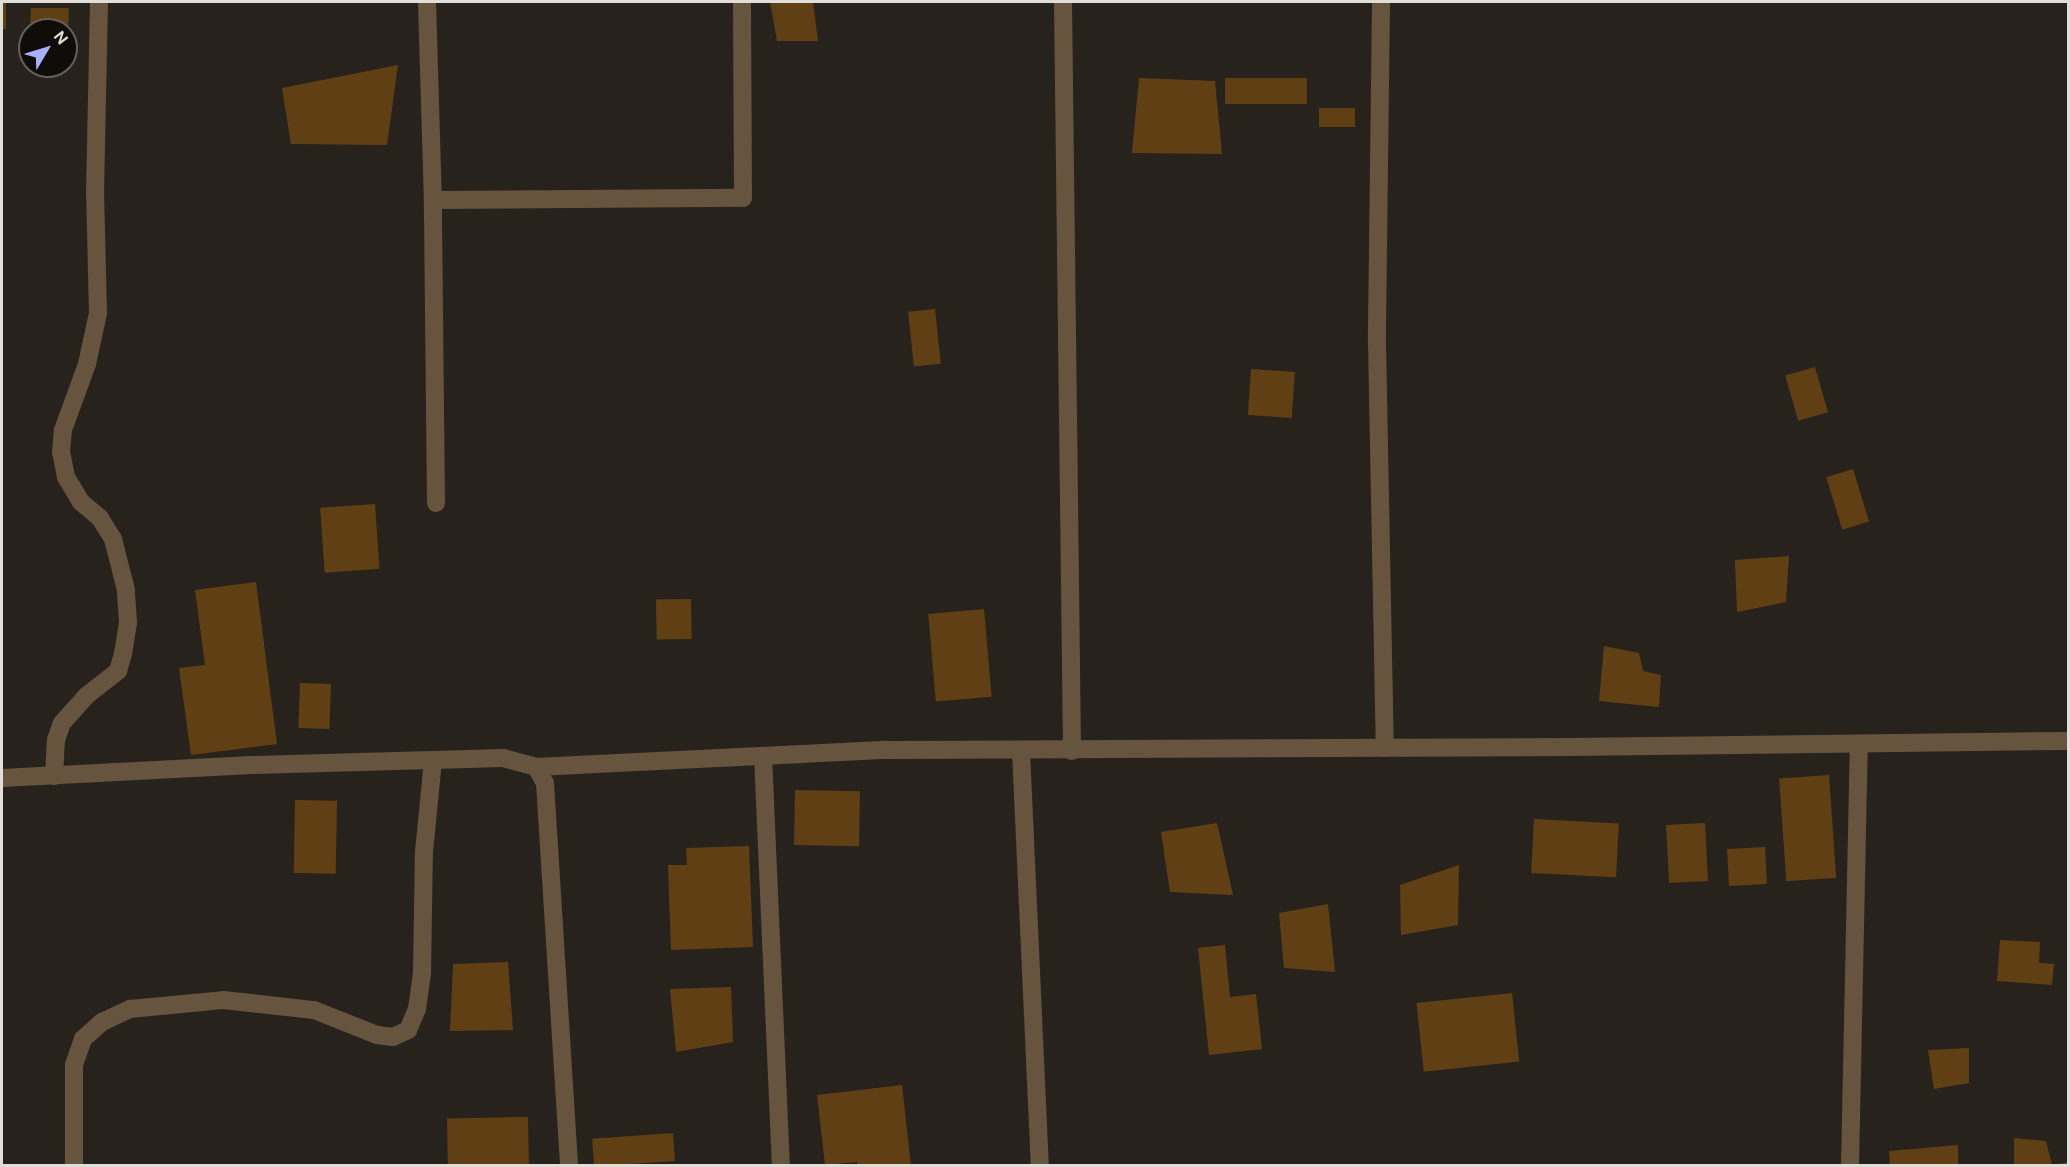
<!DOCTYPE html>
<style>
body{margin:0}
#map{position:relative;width:2070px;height:1167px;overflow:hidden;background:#28221d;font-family:"DM Sans",sans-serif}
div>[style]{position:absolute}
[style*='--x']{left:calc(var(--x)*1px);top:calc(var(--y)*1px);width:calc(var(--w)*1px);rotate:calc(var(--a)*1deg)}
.building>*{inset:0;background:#613f15;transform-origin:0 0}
.street>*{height:18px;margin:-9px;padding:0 9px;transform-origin:9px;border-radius:9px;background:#67543f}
span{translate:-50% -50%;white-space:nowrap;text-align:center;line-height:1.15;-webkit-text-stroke:4.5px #0f0c0a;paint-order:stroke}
.frame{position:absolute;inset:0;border:3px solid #e1ddd9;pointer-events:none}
.north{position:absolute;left:18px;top:18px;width:60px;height:60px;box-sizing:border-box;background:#0f0c0a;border:2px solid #63605d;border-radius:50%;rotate:52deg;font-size:16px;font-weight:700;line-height:24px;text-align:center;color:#e1ddd9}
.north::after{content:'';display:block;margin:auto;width:21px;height:27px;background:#a8b0fc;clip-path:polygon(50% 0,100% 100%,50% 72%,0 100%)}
</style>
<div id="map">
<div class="building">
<i style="clip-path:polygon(770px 2px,813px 2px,818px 41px,777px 41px)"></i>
<i style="left:2px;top:3px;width:4px;height:26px"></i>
<i style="clip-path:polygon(31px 8px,69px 8px,68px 32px,66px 30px,30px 30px)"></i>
<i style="clip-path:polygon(398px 65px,387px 145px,291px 144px,282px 88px)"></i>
<i style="clip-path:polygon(1139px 78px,1215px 81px,1222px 154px,1132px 153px)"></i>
<i style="left:1225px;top:78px;width:82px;height:26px"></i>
<i style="left:1319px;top:108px;width:36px;height:19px"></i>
<i style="left:935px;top:309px;width:55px;height:27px;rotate:84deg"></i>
<i style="left:1815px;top:367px;width:47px;height:31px;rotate:74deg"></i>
<i style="left:1251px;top:369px;width:44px;height:46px;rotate:4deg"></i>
<i style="left:1853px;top:469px;width:55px;height:28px;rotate:73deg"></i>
<i style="left:375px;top:504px;width:65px;height:55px;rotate:86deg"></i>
<i style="clip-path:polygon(1789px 556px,1786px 602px,1737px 612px,1735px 560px)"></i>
<i style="clip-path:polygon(256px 582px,277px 744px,191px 755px,179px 668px,205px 665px,195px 590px)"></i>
<i style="left:691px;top:599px;width:40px;height:35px;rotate:89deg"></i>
<i style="left:984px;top:609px;width:88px;height:56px;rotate:85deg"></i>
<i style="clip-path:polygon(1604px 646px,1639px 653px,1643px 671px,1661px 675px,1659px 707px,1599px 701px)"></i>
<i style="left:300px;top:683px;width:31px;height:45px;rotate:2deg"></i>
<i style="left:1829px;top:775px;width:103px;height:50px;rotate:86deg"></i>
<i style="left:795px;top:790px;width:65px;height:55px;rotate:1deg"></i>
<i style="left:295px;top:800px;width:42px;height:73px;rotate:1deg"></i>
<i style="left:1534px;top:819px;width:85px;height:54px;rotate:3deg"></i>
<i style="clip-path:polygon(1217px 823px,1233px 895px,1170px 892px,1161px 832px)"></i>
<i style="left:1705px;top:823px;width:58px;height:39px;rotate:87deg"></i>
<i style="clip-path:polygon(749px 846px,753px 947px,671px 950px,668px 865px,687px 865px,686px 848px)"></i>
<i style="left:1765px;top:847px;width:37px;height:38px;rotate:87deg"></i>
<i style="clip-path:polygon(1459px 865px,1458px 925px,1401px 935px,1400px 885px)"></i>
<i style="clip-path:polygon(1328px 904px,1335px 972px,1284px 968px,1279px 913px)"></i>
<i style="clip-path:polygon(2000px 940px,2040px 942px,2039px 963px,2054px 964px,2052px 985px,1997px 981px)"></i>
<i style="clip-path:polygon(1225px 945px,1230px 997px,1256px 994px,1262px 1049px,1209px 1055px,1198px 948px)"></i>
<i style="clip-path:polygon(508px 962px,513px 1030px,450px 1031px,453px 964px)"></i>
<i style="clip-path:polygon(731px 987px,733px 1042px,676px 1052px,670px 989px)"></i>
<i style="left:1512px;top:993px;width:69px;height:96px;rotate:84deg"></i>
<i style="clip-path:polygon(1969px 1048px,1969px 1083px,1934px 1089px,1928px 1050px)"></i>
<i style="clip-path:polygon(902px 1085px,911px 1166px,857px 1166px,857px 1162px,825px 1165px,817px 1095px)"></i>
<i style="left:528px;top:1117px;width:49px;height:81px;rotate:89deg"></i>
<i style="left:673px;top:1133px;width:28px;height:81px;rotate:86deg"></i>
<i style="clip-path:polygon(2014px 1138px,2046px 1141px,2052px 1165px,2068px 1162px,2068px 1166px,2014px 1166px)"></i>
<i style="clip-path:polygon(1958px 1145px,1958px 1166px,1890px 1166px,1889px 1151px)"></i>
</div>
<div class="street">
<i style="--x:427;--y:2;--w:198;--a:88.3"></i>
<i style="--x:1063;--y:2;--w:749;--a:89.31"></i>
<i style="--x:1381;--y:2;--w:340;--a:90.7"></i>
<i style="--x:1377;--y:342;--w:406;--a:88.9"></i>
<i style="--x:436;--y:503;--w:303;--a:-90.6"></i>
<i style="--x:433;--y:200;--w:310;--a:-0.4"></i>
<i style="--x:743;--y:198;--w:196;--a:-90.3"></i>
<i style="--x:1021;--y:751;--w:415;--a:87.4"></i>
<i style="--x:763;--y:756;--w:410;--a:87.5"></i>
<i style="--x:536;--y:767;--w:18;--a:61"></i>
<i style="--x:545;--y:783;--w:384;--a:86.4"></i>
<i style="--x:54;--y:776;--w:36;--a:-87"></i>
<i style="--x:56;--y:740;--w:18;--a:-71"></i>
<i style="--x:62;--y:723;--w:36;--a:-48"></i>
<i style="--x:86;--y:696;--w:41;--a:-38"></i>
<i style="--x:118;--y:671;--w:18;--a:-74"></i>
<i style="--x:123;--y:654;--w:32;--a:-81"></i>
<i style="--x:128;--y:622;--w:32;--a:-94"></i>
<i style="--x:126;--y:590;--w:53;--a:-104.3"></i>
<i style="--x:113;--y:539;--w:25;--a:-122"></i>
<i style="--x:100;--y:518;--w:25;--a:-140"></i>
<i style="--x:81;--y:502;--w:29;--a:-121"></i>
<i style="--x:66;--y:477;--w:25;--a:-101"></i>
<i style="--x:61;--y:452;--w:22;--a:-85"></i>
<i style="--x:63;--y:430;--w:70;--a:-70"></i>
<i style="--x:87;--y:364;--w:52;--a:-77.8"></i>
<i style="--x:98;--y:313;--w:120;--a:-91.4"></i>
<i style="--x:95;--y:193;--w:191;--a:-88.8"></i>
<i style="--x:2;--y:778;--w:250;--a:-3"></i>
<i style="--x:252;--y:765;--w:251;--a:-1.6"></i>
<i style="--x:503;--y:758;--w:34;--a:15"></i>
<i style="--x:536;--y:767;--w:351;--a:-2.8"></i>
<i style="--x:887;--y:750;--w:682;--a:-0.25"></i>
<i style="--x:1569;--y:747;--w:499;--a:-0.7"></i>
<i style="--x:74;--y:1166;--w:101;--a:-90"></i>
<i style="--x:74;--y:1065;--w:28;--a:-71"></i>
<i style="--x:83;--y:1039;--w:25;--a:-42"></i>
<i style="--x:102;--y:1022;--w:31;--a:-25"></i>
<i style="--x:130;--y:1009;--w:93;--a:-5.5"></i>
<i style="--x:223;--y:1000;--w:92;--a:6.3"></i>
<i style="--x:314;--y:1010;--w:68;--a:21.6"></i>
<i style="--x:377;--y:1035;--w:16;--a:7"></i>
<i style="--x:393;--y:1037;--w:17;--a:-25"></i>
<i style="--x:408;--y:1030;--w:23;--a:-67"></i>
<i style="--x:417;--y:1009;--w:36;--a:-82"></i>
<i style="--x:422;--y:973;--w:121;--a:-89.1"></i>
<i style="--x:424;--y:852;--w:92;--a:-84.4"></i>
<i style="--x:1850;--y:1166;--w:422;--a:-88.8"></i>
</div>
<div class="frame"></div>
<div class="north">N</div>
</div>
